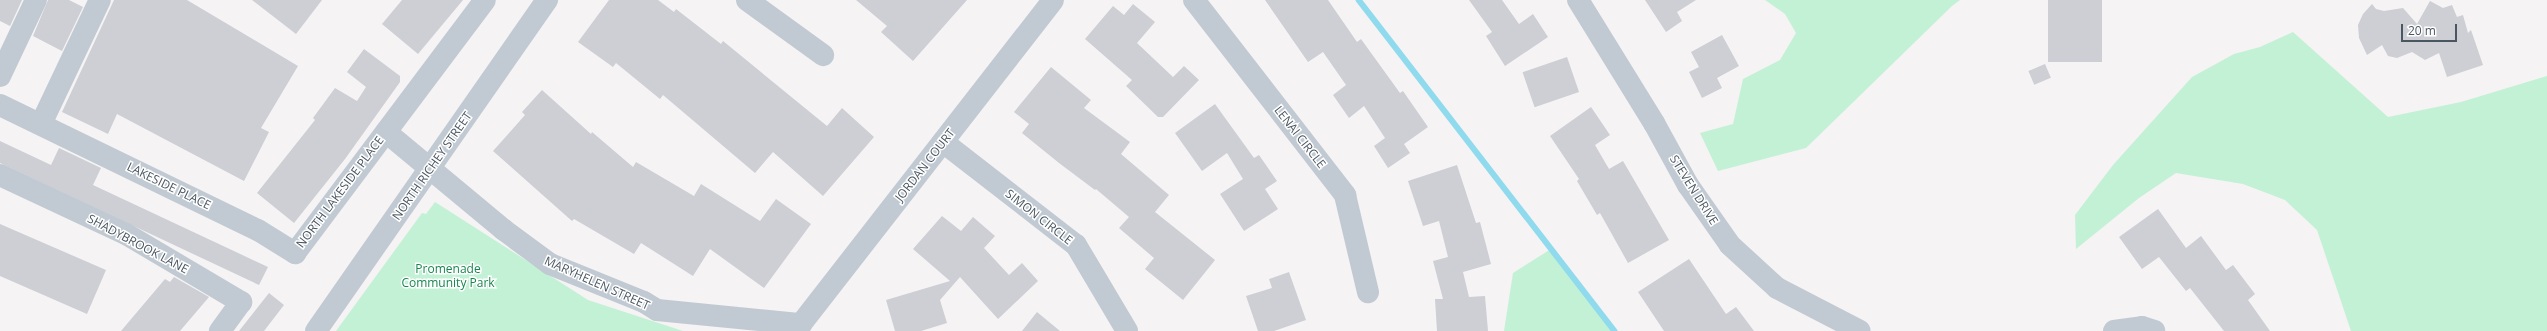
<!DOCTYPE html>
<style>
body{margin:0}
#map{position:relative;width:2547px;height:331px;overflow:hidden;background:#f5f3f3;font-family:"Open Sans",sans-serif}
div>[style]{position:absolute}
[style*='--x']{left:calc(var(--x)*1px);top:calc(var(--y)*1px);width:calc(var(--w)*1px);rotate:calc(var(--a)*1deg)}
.green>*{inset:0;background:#c3f1d5}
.stream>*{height:5.5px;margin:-2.75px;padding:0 2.75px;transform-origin:2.75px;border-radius:2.75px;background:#90daee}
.building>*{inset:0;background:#cdcfd5;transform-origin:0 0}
.minor>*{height:22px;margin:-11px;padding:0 11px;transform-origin:11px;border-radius:11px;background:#c1cad2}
span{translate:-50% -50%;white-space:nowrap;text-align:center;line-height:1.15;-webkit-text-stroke:3px #fff;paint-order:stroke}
.street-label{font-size:12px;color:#4a5661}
.park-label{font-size:12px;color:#17864f}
.scale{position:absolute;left:2401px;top:24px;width:56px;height:18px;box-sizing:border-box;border:2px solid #4a5661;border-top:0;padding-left:5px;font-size:12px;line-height:14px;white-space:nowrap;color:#4a5661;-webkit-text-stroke:3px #fff;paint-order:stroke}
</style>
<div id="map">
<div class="green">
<i style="clip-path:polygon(1765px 0,1960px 0,1952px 6px,1806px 148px,1718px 171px,1700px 133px,1733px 124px,1743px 79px,1780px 60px,1796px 33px,1785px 14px)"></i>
<i style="clip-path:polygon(2293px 32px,2388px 117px,2461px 102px,2547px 76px,2547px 331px,2351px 331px,2317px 230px,2285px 200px,2243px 184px,2176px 173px,2139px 198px,2076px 249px,2075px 215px,2113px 165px,2192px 77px,2234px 54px,2260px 47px)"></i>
<i style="clip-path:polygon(435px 202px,588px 300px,683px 331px,336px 331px,422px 213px,426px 214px)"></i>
<i style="clip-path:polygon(1551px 249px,1614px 331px,1504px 331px,1513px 273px)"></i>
</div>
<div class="stream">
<i style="--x:1359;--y:0;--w:418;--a:52.3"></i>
</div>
<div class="building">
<i style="clip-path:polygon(0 0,22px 0,10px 26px,0 21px)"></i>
<i style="clip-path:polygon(48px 0,69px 0,83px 7px,62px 51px,33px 36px)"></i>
<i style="clip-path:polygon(114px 0,187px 0,298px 66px,261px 128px,269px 132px,244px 181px,117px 114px,108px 134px,62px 112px)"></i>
<i style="clip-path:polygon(252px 0,322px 0,296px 34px)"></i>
<i style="clip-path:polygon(402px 0,463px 0,418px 54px,382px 24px)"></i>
<i style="clip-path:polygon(609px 0,658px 0,674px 12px,676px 9px,721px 44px,723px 41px,827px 126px,842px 108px,874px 137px,823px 196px,773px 152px,755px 173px,663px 95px,660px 99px,616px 63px,613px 67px,578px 42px)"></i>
<i style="clip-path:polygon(856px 0,967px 0,913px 61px,881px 32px,887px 26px)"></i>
<i style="clip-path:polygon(1265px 0,1328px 0,1357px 42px,1361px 39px,1400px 93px,1403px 91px,1428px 127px,1404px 144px,1410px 153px,1388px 168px,1374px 146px,1385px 138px,1364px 106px,1349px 118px,1333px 95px,1346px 85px,1323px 52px,1308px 62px)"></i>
<i style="clip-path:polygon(1469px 0,1502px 0,1519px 24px,1533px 14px,1548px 37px,1505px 66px,1486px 36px,1492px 32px)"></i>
<i style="clip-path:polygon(1645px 0,1696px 0,1677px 12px,1682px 21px,1666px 32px)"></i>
<i style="left:2048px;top:0;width:54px;height:62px"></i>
<i style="clip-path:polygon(2430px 1px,2443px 8px,2452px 5px,2457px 17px,2463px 15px,2468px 33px,2471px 30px,2483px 65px,2447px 77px,2439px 53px,2425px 60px,2412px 52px,2397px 58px,2388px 56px,2382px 45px,2367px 55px,2359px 38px,2358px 25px,2363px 14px,2372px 4px,2376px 9px,2384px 11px,2403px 8px,2417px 24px)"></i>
<i style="clip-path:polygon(1133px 4px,1155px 22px,1137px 43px,1173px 77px,1184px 66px,1199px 80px,1163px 117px,1158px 117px,1126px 86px,1132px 80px,1085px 39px,1113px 6px,1124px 15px)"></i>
<i style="clip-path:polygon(1722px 35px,1739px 66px,1717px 78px,1722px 88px,1702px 98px,1689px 72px,1699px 67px,1691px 52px)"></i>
<i style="clip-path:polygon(364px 49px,400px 76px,400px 82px,345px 159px,294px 223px,257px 193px,315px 120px,313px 118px,335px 88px,357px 101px,366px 87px,347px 72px)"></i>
<i style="left:1567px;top:57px;width:37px;height:47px;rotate:71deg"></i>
<i style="left:2045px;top:64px;width:15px;height:18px;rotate:67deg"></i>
<i style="clip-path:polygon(1051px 67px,1091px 100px,1084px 108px,1130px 142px,1121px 154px,1169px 195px,1155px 212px,1215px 260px,1183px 300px,1145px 269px,1154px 258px,1119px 228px,1129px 217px,1096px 189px,1095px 190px,1059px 163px,1022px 133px,1029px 124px,1014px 112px)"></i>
<i style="clip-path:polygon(542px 90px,591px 134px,592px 132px,633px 167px,636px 162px,694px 196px,701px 184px,760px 221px,776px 199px,811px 224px,764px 288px,710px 249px,693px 276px,641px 243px,634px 254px,574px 219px,572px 221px,493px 151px,525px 115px,522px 112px)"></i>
<i style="clip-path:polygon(1215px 104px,1254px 158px,1259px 155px,1277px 181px,1265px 189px,1278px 209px,1244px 231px,1220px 194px,1243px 179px,1227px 153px,1202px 171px,1175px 133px)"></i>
<i style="clip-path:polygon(1591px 107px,1610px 135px,1595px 145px,1609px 169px,1623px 161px,1669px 240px,1628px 263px,1600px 213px,1597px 215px,1577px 181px,1579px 179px,1550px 136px)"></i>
<i style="clip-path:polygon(0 141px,51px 165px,59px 148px,101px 168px,93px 185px,268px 267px,259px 285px,0 163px)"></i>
<i style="clip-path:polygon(1457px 165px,1476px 223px,1480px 222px,1491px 264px,1463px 272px,1469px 297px,1485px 296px,1488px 331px,1437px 331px,1435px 299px,1443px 299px,1433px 261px,1448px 257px,1439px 221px,1423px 226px,1408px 181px)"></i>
<i style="clip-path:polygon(2158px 209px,2186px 248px,2201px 236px,2226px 270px,2233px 265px,2255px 294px,2248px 300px,2270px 331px,2224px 331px,2190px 288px,2186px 291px,2159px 257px,2142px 269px,2119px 237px)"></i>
<i style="clip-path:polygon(942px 216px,961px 231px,973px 217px,995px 236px,984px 248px,1009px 275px,1022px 263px,1038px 281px,998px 319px,960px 277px,940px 300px,947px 323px,921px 331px,895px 331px,886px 300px,950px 281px,913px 249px)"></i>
<i style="clip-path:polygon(0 224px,106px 270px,87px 314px,0 276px)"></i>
<i style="clip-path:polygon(1689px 259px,1726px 314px,1736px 307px,1754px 331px,1664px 331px,1638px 292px)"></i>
<i style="clip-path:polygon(1289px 272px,1306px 320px,1274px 331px,1258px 331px,1246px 296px,1272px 288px,1269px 279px)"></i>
<i style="clip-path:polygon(174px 277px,209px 297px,180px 331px,121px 331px,165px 279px,170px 282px)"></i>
<i style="clip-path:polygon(269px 293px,284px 305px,264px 331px,239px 331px)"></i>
<i style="clip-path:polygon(1037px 312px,1060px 331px,1022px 331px)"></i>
</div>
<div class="minor">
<i style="--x:747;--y:0;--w:94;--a:35.9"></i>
<i style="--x:1194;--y:0;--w:247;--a:52.2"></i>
<i style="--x:1345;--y:195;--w:100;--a:76.7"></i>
<i style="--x:1578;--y:0;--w:145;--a:58.3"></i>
<i style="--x:1654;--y:123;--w:71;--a:61.3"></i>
<i style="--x:1688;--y:185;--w:73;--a:55"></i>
<i style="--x:1730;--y:245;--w:64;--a:42.5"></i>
<i style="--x:1777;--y:288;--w:93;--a:27.4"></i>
<i style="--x:0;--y:76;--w:84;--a:-64.7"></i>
<i style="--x:0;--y:105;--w:287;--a:25.9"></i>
<i style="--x:258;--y:230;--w:44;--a:31.9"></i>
<i style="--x:295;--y:253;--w:316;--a:-53.1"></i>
<i style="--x:41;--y:124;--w:137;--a:-64.6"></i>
<i style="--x:386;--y:132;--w:153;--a:39.7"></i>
<i style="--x:504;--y:230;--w:57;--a:36.5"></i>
<i style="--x:550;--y:264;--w:101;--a:22"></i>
<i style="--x:644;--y:302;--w:15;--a:32"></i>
<i style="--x:657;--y:310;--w:145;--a:5.6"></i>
<i style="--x:801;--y:324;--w:410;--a:-52.1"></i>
<i style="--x:943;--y:142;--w:168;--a:37.8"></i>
<i style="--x:1076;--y:245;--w:100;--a:59.3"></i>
<i style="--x:0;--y:175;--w:139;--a:25.1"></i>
<i style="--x:126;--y:234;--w:134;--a:30.6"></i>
<i style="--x:241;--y:302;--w:36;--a:126"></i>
<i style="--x:316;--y:331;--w:404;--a:-55.1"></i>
<i style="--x:2114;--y:331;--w:28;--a:-8"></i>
<i style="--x:2142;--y:327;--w:13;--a:18"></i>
</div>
<div class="street-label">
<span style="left:1300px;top:137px;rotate:52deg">LENAI CIRCLE</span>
<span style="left:925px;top:165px;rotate:-52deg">JORDAN COURT</span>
<span style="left:432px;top:166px;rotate:-55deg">NORTH RICHEY STREET</span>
<span style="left:169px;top:186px;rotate:26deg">LAKESIDE PLACE</span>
<span style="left:1694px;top:190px;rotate:58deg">STEVEN DRIVE</span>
<span style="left:340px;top:192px;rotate:-53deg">NORTH LAKESIDE PLACE</span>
<span style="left:1039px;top:217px;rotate:38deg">SIMON CIRCLE</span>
<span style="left:138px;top:244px;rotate:28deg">SHADYBROOK LANE</span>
<span style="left:597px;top:283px;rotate:24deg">MARYHELEN STREET</span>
</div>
<div class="park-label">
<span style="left:448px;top:276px">Promenade<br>Community Park</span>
</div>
<div class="scale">20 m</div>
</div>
